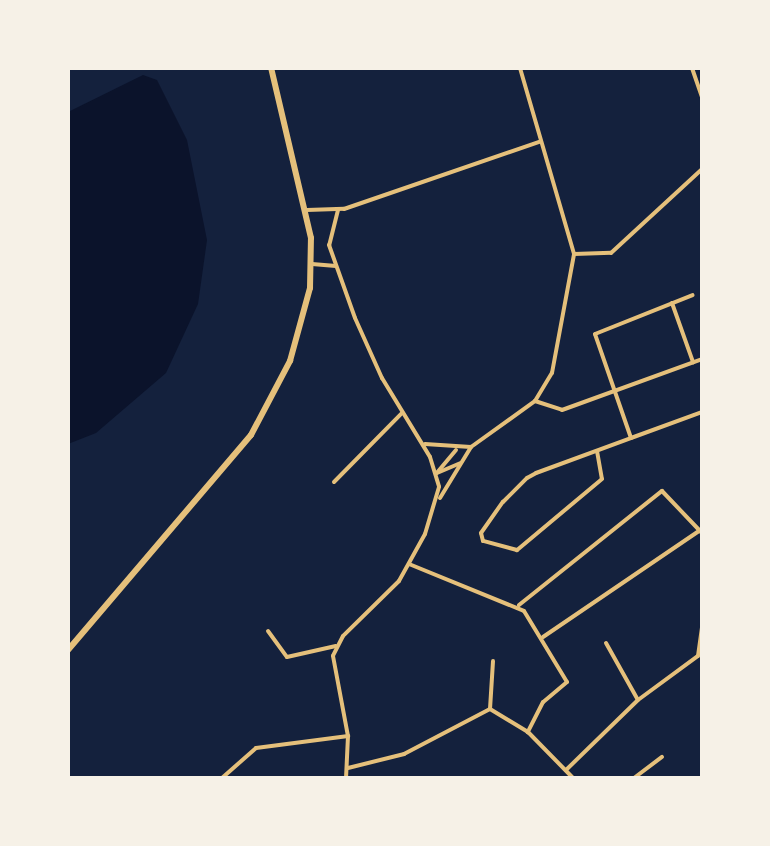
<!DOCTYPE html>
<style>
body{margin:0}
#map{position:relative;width:770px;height:846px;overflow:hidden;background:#14213d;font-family:Merriweather,serif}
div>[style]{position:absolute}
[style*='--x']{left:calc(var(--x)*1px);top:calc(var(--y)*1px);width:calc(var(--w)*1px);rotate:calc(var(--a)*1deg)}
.water>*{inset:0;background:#0b132b}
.minor>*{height:4px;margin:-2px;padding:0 2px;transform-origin:2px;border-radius:2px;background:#e5c07b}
.primary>*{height:6px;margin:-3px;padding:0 3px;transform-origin:3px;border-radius:3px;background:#e5c07b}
span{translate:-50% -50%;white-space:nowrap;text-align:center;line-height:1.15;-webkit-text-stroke:8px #f6f1e7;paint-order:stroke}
.frame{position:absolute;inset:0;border:70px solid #f6f1e7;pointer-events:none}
</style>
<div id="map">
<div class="water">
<i style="clip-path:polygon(143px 75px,157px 80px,187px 140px,207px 240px,198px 304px,166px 373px,96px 433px,68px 444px,68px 112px)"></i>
</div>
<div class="minor">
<i style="--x:520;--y:68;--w:194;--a:73.8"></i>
<i style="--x:574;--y:254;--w:37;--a:-2"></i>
<i style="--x:611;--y:253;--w:124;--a:-42.7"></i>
<i style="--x:692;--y:68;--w:31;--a:71"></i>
<i style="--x:307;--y:210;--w:37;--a:-2"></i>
<i style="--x:344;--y:209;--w:208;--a:-19"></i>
<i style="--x:338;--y:210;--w:36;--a:104"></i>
<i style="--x:329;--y:245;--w:77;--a:70.4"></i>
<i style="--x:355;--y:318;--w:66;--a:65.8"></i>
<i style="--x:382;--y:378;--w:92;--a:58.7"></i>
<i style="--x:430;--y:457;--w:31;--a:73"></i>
<i style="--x:439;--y:487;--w:49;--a:106.6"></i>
<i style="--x:425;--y:534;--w:54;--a:119"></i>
<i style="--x:399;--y:581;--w:78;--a:135.5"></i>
<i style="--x:343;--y:636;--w:22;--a:117"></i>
<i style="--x:333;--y:656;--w:81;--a:79.4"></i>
<i style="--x:348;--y:736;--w:42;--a:92.7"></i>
<i style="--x:312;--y:264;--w:24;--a:5"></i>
<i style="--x:672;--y:303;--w:63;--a:70.4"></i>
<i style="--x:535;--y:401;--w:28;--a:18"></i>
<i style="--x:562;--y:410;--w:149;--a:-20"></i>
<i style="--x:631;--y:438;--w:110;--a:-109.1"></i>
<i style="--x:595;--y:334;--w:105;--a:-21.7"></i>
<i style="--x:425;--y:444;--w:46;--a:3.7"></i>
<i style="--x:471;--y:447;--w:79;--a:-35.7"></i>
<i style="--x:535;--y:401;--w:33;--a:-59"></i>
<i style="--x:552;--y:373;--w:121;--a:-79.5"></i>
<i style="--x:456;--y:450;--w:30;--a:130"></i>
<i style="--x:437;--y:473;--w:25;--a:-23"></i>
<i style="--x:597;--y:451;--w:28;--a:80"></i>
<i style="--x:602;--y:479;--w:111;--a:140.1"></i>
<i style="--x:517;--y:550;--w:35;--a:-165"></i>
<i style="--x:483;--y:541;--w:8;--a:-104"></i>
<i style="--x:481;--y:533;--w:38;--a:-55"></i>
<i style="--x:503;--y:502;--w:34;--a:-45"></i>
<i style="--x:527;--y:478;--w:10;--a:-29"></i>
<i style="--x:536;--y:473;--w:101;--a:-20.2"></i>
<i style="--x:631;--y:438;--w:76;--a:-20.1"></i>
<i style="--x:334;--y:482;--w:97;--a:-45.4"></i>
<i style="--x:440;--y:498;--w:60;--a:-58.7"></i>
<i style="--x:409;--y:564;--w:124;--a:22.2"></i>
<i style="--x:524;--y:611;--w:83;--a:58.8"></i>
<i style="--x:567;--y:682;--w:31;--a:140"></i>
<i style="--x:543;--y:702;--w:34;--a:117"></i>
<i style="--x:519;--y:605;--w:183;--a:-38.6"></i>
<i style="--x:662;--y:491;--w:58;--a:46.4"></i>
<i style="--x:268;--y:631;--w:32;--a:54"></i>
<i style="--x:287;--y:657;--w:50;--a:-12.7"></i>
<i style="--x:543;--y:637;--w:189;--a:-34.2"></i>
<i style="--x:606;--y:643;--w:65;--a:60.7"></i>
<i style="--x:490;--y:709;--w:48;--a:-86.4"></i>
<i style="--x:348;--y:768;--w:58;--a:-14"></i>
<i style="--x:404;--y:754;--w:97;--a:-27.6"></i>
<i style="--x:490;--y:709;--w:44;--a:31.2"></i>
<i style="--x:528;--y:732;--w:64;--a:45.6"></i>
<i style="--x:566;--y:770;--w:100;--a:-44.2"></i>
<i style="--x:638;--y:700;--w:74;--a:-36.3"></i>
<i style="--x:698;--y:656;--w:29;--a:-82"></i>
<i style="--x:222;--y:778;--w:45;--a:-41.4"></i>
<i style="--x:256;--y:748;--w:93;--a:-7.4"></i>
<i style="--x:634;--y:778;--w:35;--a:-37"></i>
</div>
<div class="primary">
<i style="--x:68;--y:650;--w:282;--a:-49.6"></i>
<i style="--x:251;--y:435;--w:84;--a:-62.2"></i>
<i style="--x:290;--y:361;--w:76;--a:-74.7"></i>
<i style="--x:310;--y:288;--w:50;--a:-88.9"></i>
<i style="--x:311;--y:238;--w:175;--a:-103.2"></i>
</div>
<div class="frame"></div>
</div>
